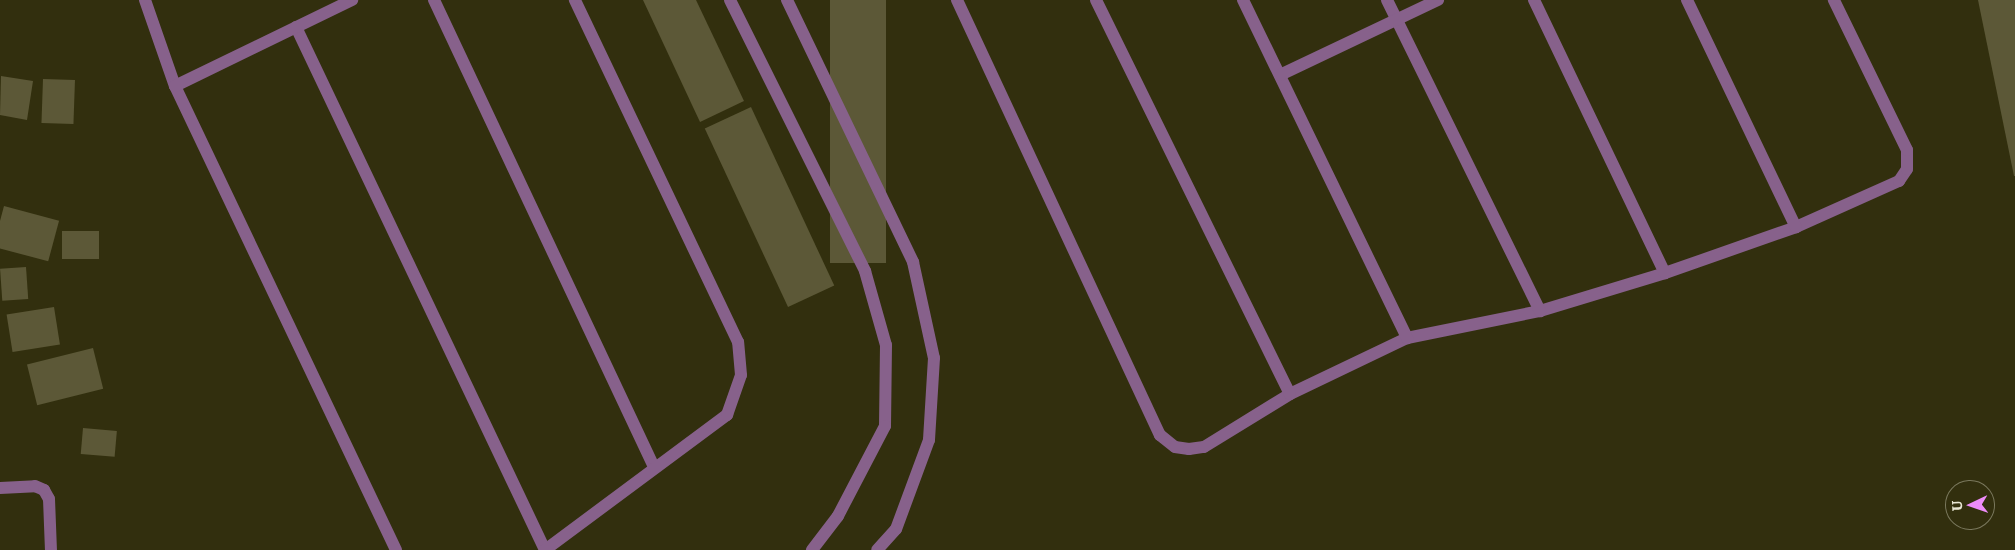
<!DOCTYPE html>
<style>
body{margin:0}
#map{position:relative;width:2015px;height:550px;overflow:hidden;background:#322f0e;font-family:Literata,serif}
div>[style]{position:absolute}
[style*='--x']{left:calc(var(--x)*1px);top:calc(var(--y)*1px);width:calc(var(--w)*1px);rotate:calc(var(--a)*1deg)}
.building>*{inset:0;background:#5c5837;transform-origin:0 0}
.minor>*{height:12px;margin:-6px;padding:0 6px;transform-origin:6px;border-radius:6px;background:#87618b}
span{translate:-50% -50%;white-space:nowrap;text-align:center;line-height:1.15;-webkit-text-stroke:5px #322f0e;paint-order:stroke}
.north{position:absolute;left:1945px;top:480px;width:50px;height:50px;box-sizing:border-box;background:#322f0e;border:1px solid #7a785d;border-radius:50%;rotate:267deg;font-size:14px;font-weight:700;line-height:20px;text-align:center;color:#e7e5d3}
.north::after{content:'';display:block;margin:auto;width:18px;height:22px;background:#ed8cf9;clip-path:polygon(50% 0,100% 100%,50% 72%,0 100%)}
</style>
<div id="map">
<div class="building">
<i style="clip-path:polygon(643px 0,696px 0,744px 101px,700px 122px)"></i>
<i style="left:830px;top:0;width:56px;height:263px"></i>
<i style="clip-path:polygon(1978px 0,2015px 0,2015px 176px,2014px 176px)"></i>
<i style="clip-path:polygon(1px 76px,33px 81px,27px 120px,0 115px)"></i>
<i style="left:43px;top:79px;width:32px;height:44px;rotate:2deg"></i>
<i style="left:751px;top:107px;width:197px;height:51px;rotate:65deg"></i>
<i style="left:4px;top:206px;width:57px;height:42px;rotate:15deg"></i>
<i style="left:62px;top:231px;width:37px;height:28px"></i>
<i style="left:26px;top:267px;width:32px;height:26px;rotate:86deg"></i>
<i style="left:54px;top:307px;width:38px;height:48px;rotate:81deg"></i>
<i style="left:93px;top:348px;width:42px;height:68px;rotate:76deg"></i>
<i style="left:83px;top:428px;width:34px;height:26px;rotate:5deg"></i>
</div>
<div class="minor">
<i style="--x:145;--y:0;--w:91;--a:70.8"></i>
<i style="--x:175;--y:86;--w:514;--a:64.53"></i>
<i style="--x:434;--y:0;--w:516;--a:64.78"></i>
<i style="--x:730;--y:0;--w:303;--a:63.5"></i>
<i style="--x:865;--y:271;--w:77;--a:74.2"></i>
<i style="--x:886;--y:345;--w:81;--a:90.7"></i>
<i style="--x:885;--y:426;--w:102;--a:117.6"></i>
<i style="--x:838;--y:516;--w:43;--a:127.4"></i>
<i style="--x:787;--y:0;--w:291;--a:64.3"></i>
<i style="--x:913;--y:262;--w:98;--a:77.7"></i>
<i style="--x:934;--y:358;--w:82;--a:93.5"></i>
<i style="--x:929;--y:440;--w:95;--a:110.3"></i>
<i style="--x:896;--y:529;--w:28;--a:132"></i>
<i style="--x:957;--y:0;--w:480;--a:65"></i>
<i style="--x:1160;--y:435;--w:19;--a:39"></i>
<i style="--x:1175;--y:447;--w:14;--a:8"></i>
<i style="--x:1189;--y:449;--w:15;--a:-8"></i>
<i style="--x:1204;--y:447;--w:101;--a:-31.6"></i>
<i style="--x:1290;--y:394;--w:130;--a:-25.6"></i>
<i style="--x:1407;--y:338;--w:136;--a:-11.5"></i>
<i style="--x:1540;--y:311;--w:131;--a:-16.9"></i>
<i style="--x:1665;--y:273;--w:139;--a:-19.3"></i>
<i style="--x:1796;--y:227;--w:113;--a:-24.1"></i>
<i style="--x:1899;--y:181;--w:14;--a:-56"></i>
<i style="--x:1907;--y:169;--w:19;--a:-90"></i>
<i style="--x:1907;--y:150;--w:167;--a:-116"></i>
<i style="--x:1096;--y:0;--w:439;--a:63.8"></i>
<i style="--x:1243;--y:0;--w:376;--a:64.1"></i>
<i style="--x:1387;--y:0;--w:347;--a:63.8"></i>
<i style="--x:1534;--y:0;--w:303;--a:64.4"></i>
<i style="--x:1687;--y:0;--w:252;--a:64.4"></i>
<i style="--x:296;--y:27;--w:579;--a:64.54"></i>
<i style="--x:545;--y:550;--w:227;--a:-36.6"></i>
<i style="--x:727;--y:415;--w:42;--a:-70.7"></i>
<i style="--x:741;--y:375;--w:33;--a:-95"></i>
<i style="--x:738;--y:342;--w:379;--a:-115.5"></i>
<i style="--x:1280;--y:75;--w:175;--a:-25.4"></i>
<i style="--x:175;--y:86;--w:197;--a:-25.9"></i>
<i style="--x:0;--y:488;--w:35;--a:-3"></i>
<i style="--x:35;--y:486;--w:10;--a:24"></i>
<i style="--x:44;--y:490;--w:10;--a:61"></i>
<i style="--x:49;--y:499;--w:51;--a:87.8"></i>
</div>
<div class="north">U</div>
</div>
